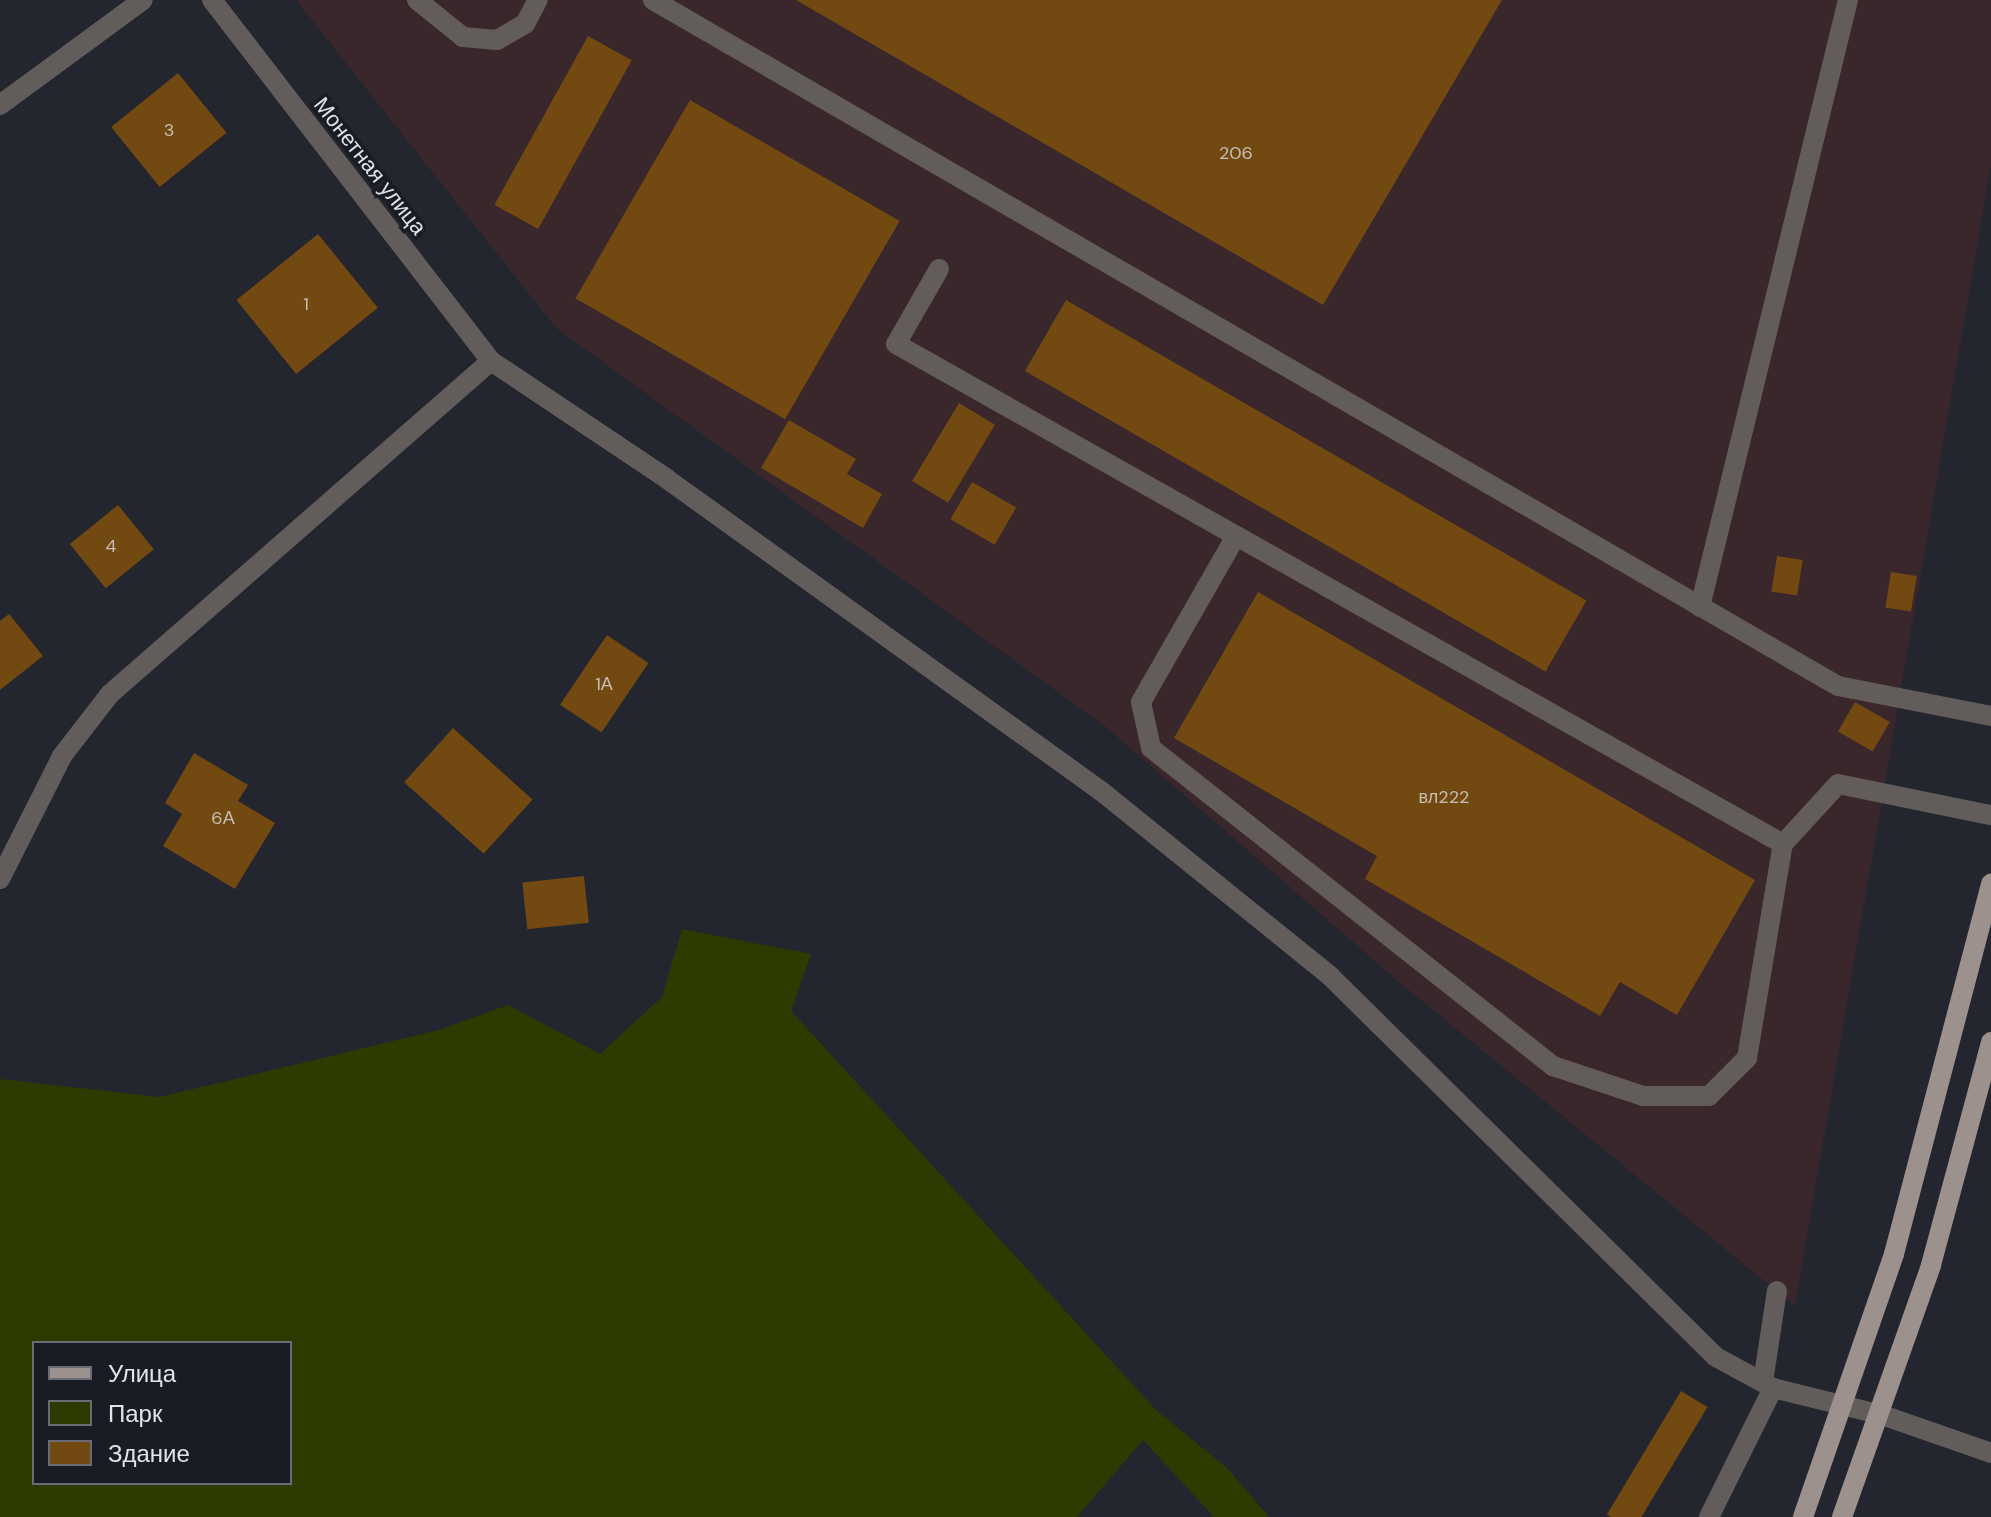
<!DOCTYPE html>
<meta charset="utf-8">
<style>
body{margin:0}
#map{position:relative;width:1991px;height:1517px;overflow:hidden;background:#23252f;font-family:"DM Sans",sans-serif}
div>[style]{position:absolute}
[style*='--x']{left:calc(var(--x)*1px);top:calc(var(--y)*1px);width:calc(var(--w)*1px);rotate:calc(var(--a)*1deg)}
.industrial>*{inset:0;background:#3a272c}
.green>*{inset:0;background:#2c3c01}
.building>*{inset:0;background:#724911;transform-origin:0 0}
.minor>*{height:20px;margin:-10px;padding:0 10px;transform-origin:10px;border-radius:10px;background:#625c5a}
.major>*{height:20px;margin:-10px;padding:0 10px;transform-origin:10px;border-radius:10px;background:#9d918d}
span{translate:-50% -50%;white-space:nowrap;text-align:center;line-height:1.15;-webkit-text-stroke:7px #191c25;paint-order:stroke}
.number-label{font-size:18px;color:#c6bdb4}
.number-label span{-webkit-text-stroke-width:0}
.street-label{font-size:22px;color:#e2e4eb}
.legend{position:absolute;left:32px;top:1341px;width:260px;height:144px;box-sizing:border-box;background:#191c25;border:2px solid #696c74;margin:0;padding:10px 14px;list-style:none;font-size:24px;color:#e2e4eb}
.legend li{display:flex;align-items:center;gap:16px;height:40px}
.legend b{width:40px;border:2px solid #696c74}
</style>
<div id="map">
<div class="industrial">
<i style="clip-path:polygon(296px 0,1991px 0,1991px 165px,1795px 1306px,1399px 982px,1106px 727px,556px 328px)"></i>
</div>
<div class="green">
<i style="clip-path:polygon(evenodd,682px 929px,811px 954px,791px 1011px,1156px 1410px,1227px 1468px,1269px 1517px,1214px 1517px,1143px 1440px,1077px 1517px,0 1517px,0 1079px,160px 1097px,439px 1030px,508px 1005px,600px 1054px,662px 997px,682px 929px,34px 1343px,290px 1343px,290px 1483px,34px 1483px,34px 1343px)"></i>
</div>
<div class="building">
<i style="clip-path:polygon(796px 0,1502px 0,1323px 305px)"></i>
<i style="left:588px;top:36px;width:50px;height:193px;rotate:29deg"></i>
<i style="left:178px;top:73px;width:77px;height:86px;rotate:51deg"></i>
<i style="left:690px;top:100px;width:242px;height:229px;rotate:30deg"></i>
<i style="left:318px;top:234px;width:95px;height:105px;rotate:51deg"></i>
<i style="left:1066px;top:300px;width:601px;height:82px;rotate:30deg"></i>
<i style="left:959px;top:403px;width:42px;height:91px;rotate:31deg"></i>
<i style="clip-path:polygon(789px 420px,856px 459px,847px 474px,882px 494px,863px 528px,761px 468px)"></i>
<i style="left:972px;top:482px;width:51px;height:43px;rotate:30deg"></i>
<i style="left:118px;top:505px;width:57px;height:62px;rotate:51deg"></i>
<i style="left:1777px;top:556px;width:26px;height:36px;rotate:9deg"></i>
<i style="left:1891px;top:572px;width:26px;height:36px;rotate:9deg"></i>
<i style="clip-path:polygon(1258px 592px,1755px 880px,1677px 1015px,1620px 982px,1600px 1016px,1365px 879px,1377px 856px,1174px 738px)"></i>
<i style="clip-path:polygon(9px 614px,43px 656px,0 690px,0 621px)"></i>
<i style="left:607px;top:635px;width:50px;height:84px;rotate:34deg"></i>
<i style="left:1855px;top:702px;width:40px;height:34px;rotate:30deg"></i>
<i style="left:453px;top:728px;width:107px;height:73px;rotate:42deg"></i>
<i style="clip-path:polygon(194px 753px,248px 785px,238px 801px,275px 823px,235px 889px,163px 846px,182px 814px,165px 803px)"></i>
<i style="left:584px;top:876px;width:47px;height:62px;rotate:84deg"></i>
<i style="left:1681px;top:1391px;width:31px;height:144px;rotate:31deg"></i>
</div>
<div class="minor">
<i style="--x:212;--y:0;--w:456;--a:52.3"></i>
<i style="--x:491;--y:361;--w:212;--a:33.8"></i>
<i style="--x:667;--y:479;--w:535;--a:35.71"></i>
<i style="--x:1101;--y:791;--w:294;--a:38.9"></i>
<i style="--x:1330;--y:976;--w:542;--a:44.63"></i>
<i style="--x:1716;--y:1357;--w:65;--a:28.5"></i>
<i style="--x:1773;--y:1388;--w:112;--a:13.9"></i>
<i style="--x:1882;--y:1415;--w:115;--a:19.2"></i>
<i style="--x:417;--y:0;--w:59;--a:38.8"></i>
<i style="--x:463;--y:37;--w:34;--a:5"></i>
<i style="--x:497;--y:40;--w:32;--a:-30"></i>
<i style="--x:525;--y:24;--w:27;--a:-62"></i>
<i style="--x:653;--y:0;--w:1369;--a:30.07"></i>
<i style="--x:1838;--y:686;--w:156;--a:11.1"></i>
<i style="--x:0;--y:105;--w:177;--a:-36.3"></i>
<i style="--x:939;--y:269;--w:86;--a:119.8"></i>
<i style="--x:896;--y:344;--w:1018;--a:29.41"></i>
<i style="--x:1783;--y:844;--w:81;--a:-47.5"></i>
<i style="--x:1838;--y:784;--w:156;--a:11.5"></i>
<i style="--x:1236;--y:536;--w:191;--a:119.8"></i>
<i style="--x:1141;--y:702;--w:47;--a:77.7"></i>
<i style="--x:1151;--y:748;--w:513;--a:38.35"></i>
<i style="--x:1553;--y:1066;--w:95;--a:18.4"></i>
<i style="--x:1643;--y:1096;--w:66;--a:0"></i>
<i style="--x:1709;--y:1096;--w:54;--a:-45"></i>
<i style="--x:1747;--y:1058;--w:217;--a:-80.5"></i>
<i style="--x:1700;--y:607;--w:625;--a:-76.3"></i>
<i style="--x:0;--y:879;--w:138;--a:-63.2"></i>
<i style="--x:62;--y:756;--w:78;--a:-52.3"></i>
<i style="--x:110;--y:694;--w:506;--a:-41.15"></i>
<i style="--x:1763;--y:1382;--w:92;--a:-81.3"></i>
<i style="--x:1709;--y:1517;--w:144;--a:-63.6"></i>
</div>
<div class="major">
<i style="--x:1803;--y:1517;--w:278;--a:-70.9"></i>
<i style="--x:1894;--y:1254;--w:383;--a:-75.3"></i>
<i style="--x:1842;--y:1517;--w:267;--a:-70.5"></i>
<i style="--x:1931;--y:1265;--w:231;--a:-74.9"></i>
</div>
<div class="number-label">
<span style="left:169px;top:130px">3</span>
<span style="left:1236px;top:153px">206</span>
<span style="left:306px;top:304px">1</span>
<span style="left:111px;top:546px">4</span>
<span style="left:604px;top:684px">1А</span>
<span style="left:1444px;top:797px">вл222</span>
<span style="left:223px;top:818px">6А</span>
</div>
<div class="street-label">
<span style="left:370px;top:166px;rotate:52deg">Монетная улица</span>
</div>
<ul class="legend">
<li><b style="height:10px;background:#9d918d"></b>Улица</li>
<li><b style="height:22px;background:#2c3c01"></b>Парк</li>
<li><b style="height:22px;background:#724911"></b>Здание</li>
</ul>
</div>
